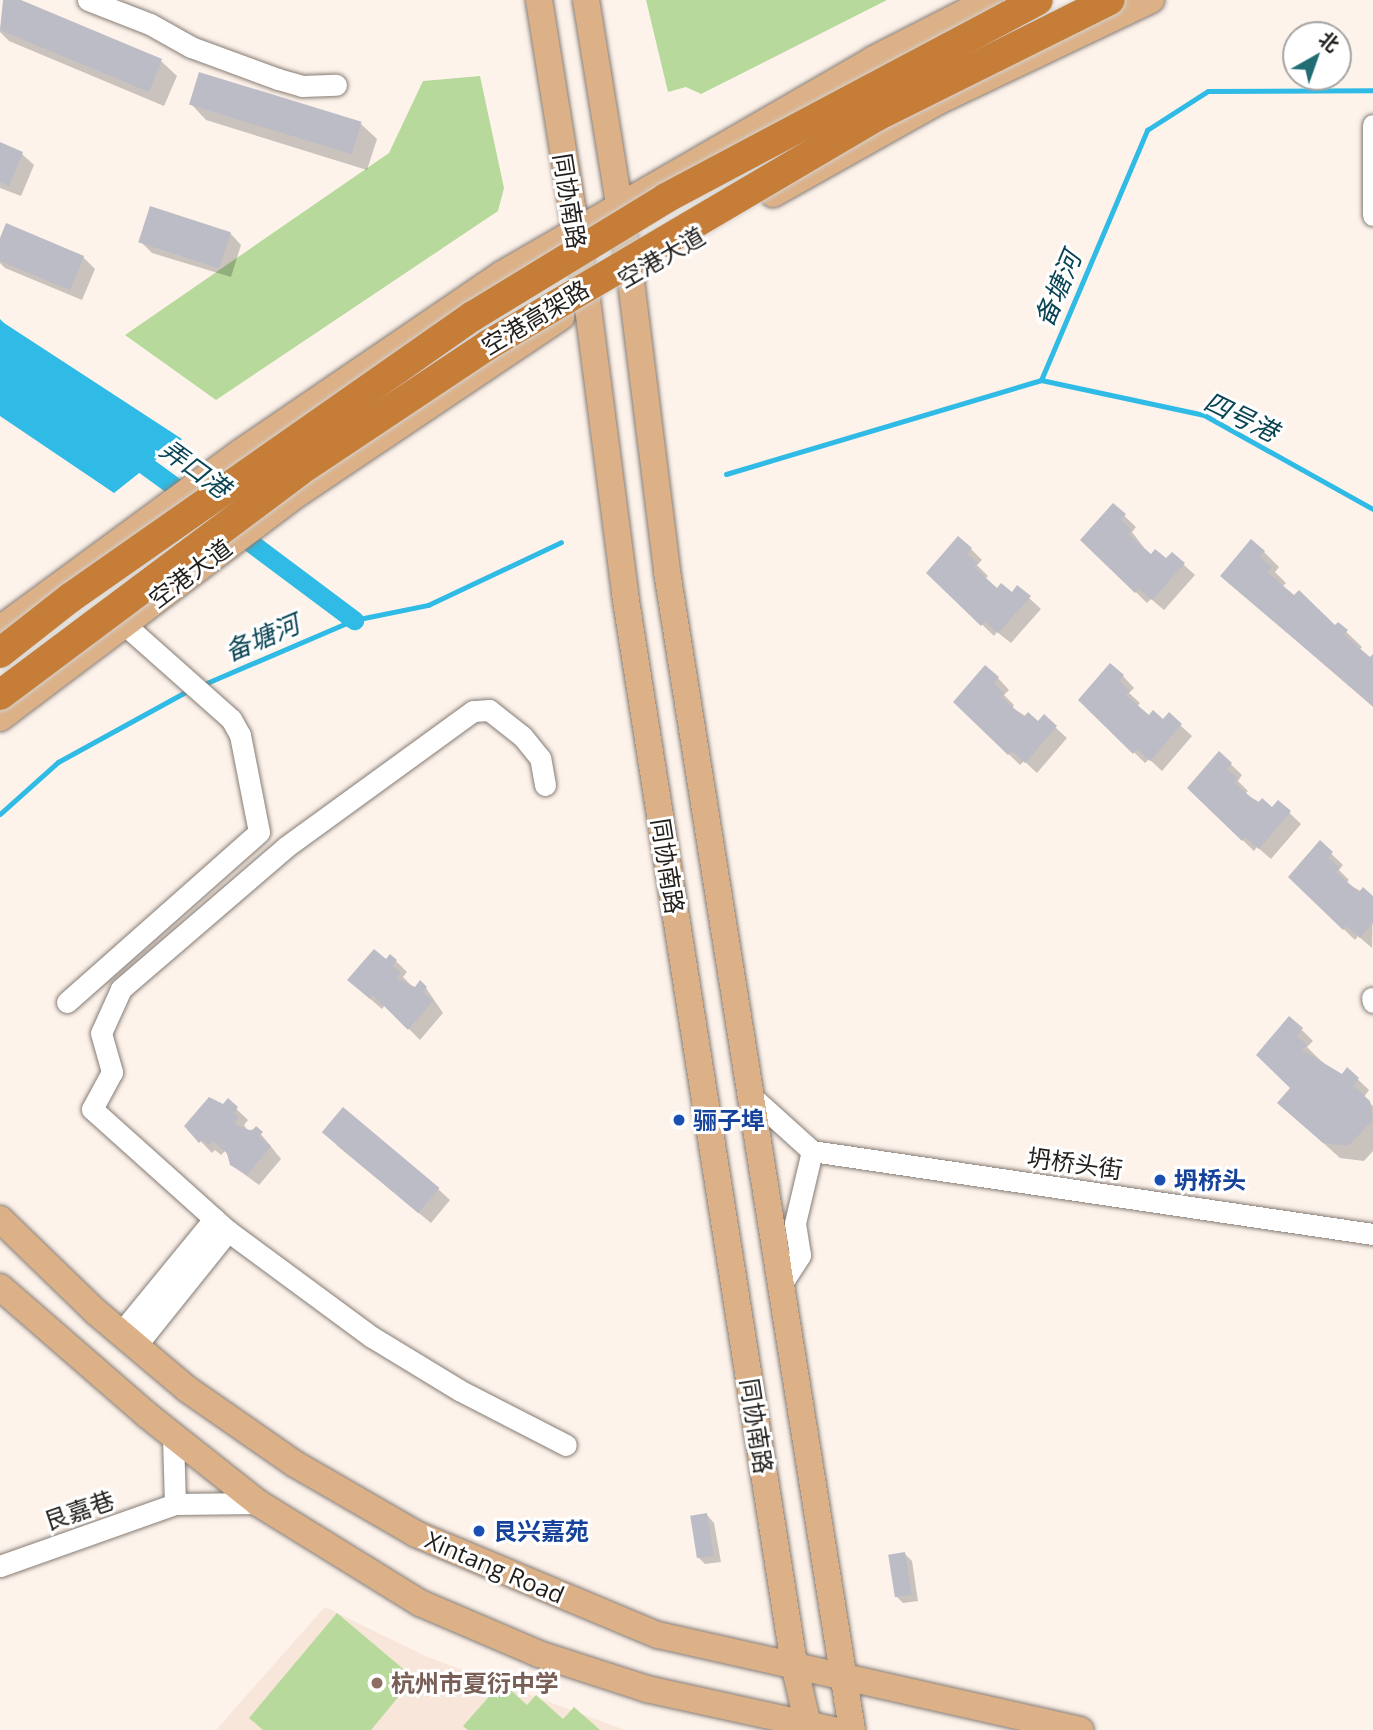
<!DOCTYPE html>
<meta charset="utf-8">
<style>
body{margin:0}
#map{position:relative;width:1373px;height:1730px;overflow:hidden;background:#fdf3eb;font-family:"Open Sans","Noto Sans SC",sans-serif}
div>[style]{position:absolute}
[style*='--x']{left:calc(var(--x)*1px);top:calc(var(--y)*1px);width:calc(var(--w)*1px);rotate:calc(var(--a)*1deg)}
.built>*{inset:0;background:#f7e6d9}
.green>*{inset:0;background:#b7da9c}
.water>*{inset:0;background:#2fbbe5}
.shadow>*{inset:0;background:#0003}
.stream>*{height:5px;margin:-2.5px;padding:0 2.5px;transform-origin:2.5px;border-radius:2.5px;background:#2fbbe5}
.canal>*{height:19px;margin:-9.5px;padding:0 9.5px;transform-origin:9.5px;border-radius:9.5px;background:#2fbbe5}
.building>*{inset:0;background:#bcbcc7;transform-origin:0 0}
.roads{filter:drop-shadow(0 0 2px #857c75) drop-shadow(0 0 2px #857c75)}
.minor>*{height:21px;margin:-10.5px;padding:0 10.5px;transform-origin:10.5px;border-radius:10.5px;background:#fff}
.major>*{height:26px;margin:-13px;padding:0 13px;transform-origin:13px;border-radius:13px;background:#dcb188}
.bridges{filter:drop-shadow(0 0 2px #d3d2d1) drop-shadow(0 0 2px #d3d2d1)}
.highway-bridge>*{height:30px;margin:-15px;padding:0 15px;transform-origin:15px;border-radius:15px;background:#c57d38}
.dots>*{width:19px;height:19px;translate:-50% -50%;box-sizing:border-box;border:4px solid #fff;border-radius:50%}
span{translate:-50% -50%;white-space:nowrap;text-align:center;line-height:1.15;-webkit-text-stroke:6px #fff;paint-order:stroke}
.street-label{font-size:24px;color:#211e1b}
.transit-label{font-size:24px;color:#164399;font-weight:700}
.left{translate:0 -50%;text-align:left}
.education-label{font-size:24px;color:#785e54;font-weight:700}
.water-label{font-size:26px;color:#094455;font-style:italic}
.north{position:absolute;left:1282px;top:21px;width:70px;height:70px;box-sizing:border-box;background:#fff;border:2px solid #a6a5a4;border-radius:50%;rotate:40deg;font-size:19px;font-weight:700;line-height:28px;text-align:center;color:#211e1b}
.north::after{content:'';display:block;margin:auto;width:24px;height:32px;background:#226d74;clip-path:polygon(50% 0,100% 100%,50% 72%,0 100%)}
</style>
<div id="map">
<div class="built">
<i style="clip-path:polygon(325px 1607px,425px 1656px,625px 1730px,216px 1730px)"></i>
</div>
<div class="green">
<i style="clip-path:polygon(646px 0,887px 0,701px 94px,686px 87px,668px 92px)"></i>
<i style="clip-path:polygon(480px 76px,504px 188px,498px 211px,216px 400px,125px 335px,389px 153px,423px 81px)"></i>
<i style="clip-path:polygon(337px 1613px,414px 1678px,371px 1730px,263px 1730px,249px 1718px)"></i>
<i style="clip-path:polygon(502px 1682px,527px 1705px,536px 1695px,563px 1719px,574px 1707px,600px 1730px,468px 1730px,463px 1726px)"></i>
</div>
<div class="water">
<i style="clip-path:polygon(0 319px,4px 323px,182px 439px,114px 493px,0 416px)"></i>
</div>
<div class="shadow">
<i style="clip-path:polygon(4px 0,17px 0,161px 61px,177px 76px,164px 106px,9px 41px,0 32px)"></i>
<i style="clip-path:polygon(191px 104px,361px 124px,377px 139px,367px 170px,206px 120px)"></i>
<i style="clip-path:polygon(0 144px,22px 154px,34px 165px,21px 196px,0 188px)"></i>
<i style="clip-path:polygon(230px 233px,241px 245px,231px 277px,152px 253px,140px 241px)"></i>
<i style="clip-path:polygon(0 242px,83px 257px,95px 269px,82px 300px,5px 268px,0 263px)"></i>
<i style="clip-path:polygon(1113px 505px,1136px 527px,1132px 532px,1151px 557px,1183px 564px,1195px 575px,1164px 610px,1151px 599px,1147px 603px,1083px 540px)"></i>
<i style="clip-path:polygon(971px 549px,982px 560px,977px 565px,988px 576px,985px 579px,997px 590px,1029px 598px,1041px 609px,1011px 643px,997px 632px,994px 636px,929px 573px)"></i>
<i style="clip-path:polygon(1264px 552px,1279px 567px,1275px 572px,1286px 583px,1282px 587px,1335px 628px,1338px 624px,1362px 647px,1359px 650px,1371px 660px,1373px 657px,1373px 707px,1222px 576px)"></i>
<i style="clip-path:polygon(1123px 676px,1134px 688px,1129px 693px,1140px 703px,1137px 707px,1149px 718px,1164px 722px,1169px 715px,1192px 736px,1162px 771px,1149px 759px,1145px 763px,1081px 700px)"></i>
<i style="clip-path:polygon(998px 678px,1009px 690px,1004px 695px,1014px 705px,1012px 708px,1039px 724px,1044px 717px,1067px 738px,1037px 773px,1024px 761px,1020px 765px,955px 702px)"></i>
<i style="clip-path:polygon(1219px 753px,1242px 775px,1238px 781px,1248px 791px,1245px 794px,1272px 809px,1278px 802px,1301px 824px,1271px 859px,1257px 847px,1254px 851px,1189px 788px)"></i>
<i style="clip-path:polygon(1320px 843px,1343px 865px,1339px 870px,1349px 880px,1346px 883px,1373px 898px,1372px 948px,1358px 936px,1355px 940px,1290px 877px)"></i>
<i style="clip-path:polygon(396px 961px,407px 972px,403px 977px,415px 989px,426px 988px,443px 1013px,420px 1040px,385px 1005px,382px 1009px,361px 991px,386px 962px)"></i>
<i style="clip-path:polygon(1302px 1030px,1313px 1041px,1307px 1047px,1318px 1058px,1341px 1078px,1348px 1070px,1369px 1090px,1364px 1097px,1373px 1106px,1373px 1151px,1364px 1161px,1340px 1158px,1279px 1103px,1292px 1088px,1258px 1055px)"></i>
<i style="clip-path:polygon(228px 1101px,248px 1120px,244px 1125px,248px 1131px,256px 1128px,281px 1159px,259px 1185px,237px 1169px,225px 1151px,221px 1155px,215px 1150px,212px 1153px,186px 1126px)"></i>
<i style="clip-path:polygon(335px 1144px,438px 1189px,450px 1200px,431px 1223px)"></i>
<i style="clip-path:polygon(707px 1515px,714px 1523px,721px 1562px,705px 1564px,698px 1557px)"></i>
<i style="clip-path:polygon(905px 1554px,912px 1561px,918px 1601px,903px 1603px,896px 1596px)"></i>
</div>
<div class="stream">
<i style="--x:1041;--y:380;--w:272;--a:-67"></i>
<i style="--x:1147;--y:130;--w:72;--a:-32.6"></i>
<i style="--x:1208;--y:91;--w:165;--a:-0.3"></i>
<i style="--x:726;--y:474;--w:329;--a:-16.6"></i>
<i style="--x:1041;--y:380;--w:167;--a:12.1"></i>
<i style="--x:1204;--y:415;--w:193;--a:29.1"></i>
<i style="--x:202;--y:685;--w:165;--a:-23.2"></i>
<i style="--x:354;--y:620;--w:76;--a:-11.5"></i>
<i style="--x:428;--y:605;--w:147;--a:-25.3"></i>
<i style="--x:0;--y:814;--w:78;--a:-41.9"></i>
<i style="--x:58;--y:762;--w:149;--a:-28.8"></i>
</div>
<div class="canal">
<i style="--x:127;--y:452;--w:82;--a:36"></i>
<i style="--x:231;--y:528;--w:154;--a:36.8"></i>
</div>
<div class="building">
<i style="clip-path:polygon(3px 0,21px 0,162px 59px,149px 92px,0 30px)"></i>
<i style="left:199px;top:72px;width:170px;height:34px;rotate:17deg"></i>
<i style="clip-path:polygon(0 142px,23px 152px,9px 186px,0 182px)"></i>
<i style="left:150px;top:206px;width:85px;height:38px;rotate:18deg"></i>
<i style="clip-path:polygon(6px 223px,84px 256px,70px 290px,0 261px,0 238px)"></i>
<i style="clip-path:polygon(1113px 503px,1126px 514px,1121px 520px,1132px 530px,1128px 534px,1151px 554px,1155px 549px,1166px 558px,1172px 552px,1185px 563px,1152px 600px,1139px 589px,1135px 593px,1080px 540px)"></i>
<i style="clip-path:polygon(958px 536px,972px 548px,967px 554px,978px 563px,974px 567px,997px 588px,1001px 583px,1012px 592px,1017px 585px,1031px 596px,998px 633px,985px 622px,981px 626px,926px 573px)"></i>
<i style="clip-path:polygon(1251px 539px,1265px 551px,1260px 557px,1272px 567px,1267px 572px,1294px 595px,1299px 590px,1335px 625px,1338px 622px,1348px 630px,1344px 635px,1370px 657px,1373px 654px,1373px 706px,1220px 576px)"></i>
<i style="clip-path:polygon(1110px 663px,1124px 675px,1119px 681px,1130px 691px,1126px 695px,1149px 715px,1153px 710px,1163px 719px,1169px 712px,1182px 724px,1150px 761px,1137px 749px,1133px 754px,1078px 700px)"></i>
<i style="clip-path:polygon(985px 665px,999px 677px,994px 683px,1004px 693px,1001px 697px,1024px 717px,1028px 712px,1038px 721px,1044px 714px,1057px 726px,1025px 763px,1012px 751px,1008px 755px,953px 702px)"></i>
<i style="clip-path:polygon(1219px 751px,1232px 763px,1227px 769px,1238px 778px,1234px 783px,1258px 803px,1262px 798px,1272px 807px,1278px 800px,1291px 811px,1259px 849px,1245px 837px,1242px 841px,1187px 788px)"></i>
<i style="clip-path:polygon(1320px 840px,1333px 852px,1328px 858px,1339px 867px,1336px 872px,1359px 892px,1363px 887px,1373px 896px,1373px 923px,1360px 938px,1346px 926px,1343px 930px,1288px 877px)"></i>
<i style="clip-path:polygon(374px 949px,386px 959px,390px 954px,397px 960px,392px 966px,401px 973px,396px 978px,415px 987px,420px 980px,427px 987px,423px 992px,433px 1001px,408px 1030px,373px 995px,370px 999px,347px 980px)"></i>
<i style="clip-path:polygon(1289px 1016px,1303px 1028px,1297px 1036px,1307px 1045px,1302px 1050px,1342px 1074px,1347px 1067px,1359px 1078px,1353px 1086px,1370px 1101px,1373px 1120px,1348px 1146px,1323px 1143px,1277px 1103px,1290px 1088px,1256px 1055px)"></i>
<i style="clip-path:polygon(209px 1097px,223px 1104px,228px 1098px,238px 1107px,234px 1113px,239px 1117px,234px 1124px,252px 1131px,256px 1126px,263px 1132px,259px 1136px,271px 1146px,247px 1175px,230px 1165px,227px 1153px,213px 1141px,209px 1145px,202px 1140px,199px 1143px,184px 1126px)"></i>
<i style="left:343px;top:1107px;width:126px;height:33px;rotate:40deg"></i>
<i style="left:707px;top:1513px;width:43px;height:17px;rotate:81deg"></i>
<i style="left:905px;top:1552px;width:43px;height:17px;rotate:81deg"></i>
</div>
<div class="roads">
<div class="minor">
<i style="--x:88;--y:0;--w:66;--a:21.2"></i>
<i style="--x:150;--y:24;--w:47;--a:29.3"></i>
<i style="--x:191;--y:47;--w:93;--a:20.2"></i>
<i style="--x:278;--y:79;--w:25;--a:16"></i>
<i style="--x:302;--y:86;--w:34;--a:-2"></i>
<i style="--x:1373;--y:125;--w:90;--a:90"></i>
<i style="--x:545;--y:785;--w:27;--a:-100"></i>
<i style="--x:540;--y:758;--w:28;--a:-129"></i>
<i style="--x:522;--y:736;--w:42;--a:-141.8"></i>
<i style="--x:489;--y:710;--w:16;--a:176"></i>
<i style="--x:473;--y:711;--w:231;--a:144"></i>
<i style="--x:286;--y:847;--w:218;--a:139.3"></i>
<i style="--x:121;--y:989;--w:48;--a:114.4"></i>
<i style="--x:101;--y:1033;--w:41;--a:74.2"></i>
<i style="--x:112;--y:1072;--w:42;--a:118.4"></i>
<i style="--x:92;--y:1109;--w:183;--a:41.9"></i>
<i style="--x:228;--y:1231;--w:179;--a:36.4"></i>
<i style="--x:372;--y:1337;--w:102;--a:31.3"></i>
<i style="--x:459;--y:1390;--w:120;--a:27.2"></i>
<i style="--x:1372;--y:998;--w:4;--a:76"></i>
<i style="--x:67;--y:1002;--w:256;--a:-41.5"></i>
<i style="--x:259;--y:832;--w:99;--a:-101.1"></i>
<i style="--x:240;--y:735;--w:18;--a:-119"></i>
<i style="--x:231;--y:719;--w:144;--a:-138.4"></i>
<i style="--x:750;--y:1095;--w:84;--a:42.1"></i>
<i style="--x:812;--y:1151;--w:567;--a:8.42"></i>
<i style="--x:780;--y:1286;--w:37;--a:-57"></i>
<i style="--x:800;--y:1255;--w:32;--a:-99"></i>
<i style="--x:795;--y:1223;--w:74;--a:-76.7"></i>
<i style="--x:120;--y:1334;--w:149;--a:-50.7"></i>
<i style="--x:135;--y:1347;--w:149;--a:-51.3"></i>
<i style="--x:173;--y:1437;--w:67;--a:88.3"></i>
<i style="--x:0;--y:1566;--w:186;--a:-19.5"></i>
<i style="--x:175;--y:1504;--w:83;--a:-0.7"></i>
</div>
<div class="major">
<i style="--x:539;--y:0;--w:304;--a:80.9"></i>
<i style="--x:587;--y:300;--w:296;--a:82.6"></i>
<i style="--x:625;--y:594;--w:1083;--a:81.02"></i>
<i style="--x:794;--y:1664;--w:68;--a:77.2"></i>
<i style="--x:586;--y:0;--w:277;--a:80.8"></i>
<i style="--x:630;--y:273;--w:301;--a:82.9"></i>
<i style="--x:667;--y:572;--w:1173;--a:80.92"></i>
<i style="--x:773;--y:194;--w:190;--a:-29.3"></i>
<i style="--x:939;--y:101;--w:235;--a:-25.5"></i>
<i style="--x:0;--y:629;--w:299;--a:-36.3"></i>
<i style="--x:241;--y:452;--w:316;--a:-34.3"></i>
<i style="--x:502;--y:274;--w:427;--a:-30"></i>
<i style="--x:872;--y:60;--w:131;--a:-27.1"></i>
<i style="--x:0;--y:718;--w:374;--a:-37"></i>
<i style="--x:299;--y:493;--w:316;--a:-33.9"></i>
<i style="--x:0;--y:1219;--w:134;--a:44.1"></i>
<i style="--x:96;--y:1312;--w:119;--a:40.2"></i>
<i style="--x:187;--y:1389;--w:131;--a:34.8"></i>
<i style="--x:295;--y:1464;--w:140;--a:30"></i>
<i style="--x:416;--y:1534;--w:262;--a:22.7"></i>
<i style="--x:658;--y:1635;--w:433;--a:12.7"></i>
<i style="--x:0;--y:1287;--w:195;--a:41"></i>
<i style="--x:147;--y:1415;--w:142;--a:38.4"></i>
<i style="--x:258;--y:1503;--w:190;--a:31.7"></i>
<i style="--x:420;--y:1603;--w:129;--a:23.2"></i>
<i style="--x:539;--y:1654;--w:114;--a:18"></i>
<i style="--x:647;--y:1689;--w:190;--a:12.4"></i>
</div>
</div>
<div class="bridges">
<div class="highway-bridge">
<i style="--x:0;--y:653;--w:89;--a:-38.2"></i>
<i style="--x:70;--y:598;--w:492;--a:-35"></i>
<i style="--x:473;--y:316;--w:226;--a:-31.4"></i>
<i style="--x:666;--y:198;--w:421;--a:-28"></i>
<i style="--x:0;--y:695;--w:374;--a:-36.8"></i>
<i style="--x:299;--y:471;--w:227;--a:-33.7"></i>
<i style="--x:488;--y:345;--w:451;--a:-30.5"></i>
<i style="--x:877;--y:116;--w:260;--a:-26.5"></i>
</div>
</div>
<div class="dots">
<i style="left:679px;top:1120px;background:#1a4fb4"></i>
<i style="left:1160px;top:1180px;background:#1a4fb4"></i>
<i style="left:479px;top:1531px;background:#1a4fb4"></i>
<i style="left:377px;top:1683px;background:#8d6e63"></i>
</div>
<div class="street-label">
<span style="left:570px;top:201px;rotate:81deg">同协南路</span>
<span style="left:661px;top:257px;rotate:-30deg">空港大道</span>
<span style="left:535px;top:317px;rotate:-31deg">空港高架路</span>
<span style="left:190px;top:573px;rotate:-37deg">空港大道</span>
<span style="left:668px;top:866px;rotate:81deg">同协南路</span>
<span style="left:1075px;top:1163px;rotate:8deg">坍桥头街</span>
<span style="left:757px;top:1426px;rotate:81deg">同协南路</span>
<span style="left:79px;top:1510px;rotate:-19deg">艮嘉巷</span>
<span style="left:495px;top:1567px;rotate:23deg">Xintang Road</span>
</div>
<div class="transit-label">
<span class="left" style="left:693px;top:1120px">骊子埠</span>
<span class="left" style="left:1174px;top:1180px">坍桥头</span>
<span class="left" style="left:493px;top:1531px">艮兴嘉苑</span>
</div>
<div class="education-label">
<span class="left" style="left:391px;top:1683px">杭州市夏衍中学</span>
</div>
<div class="water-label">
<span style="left:1058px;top:289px;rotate:-67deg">备塘河</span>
<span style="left:1241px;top:417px;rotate:26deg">四号港</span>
<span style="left:195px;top:469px;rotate:36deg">弄口港</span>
<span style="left:262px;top:638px;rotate:-23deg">备塘河</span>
</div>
<div class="north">北</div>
</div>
